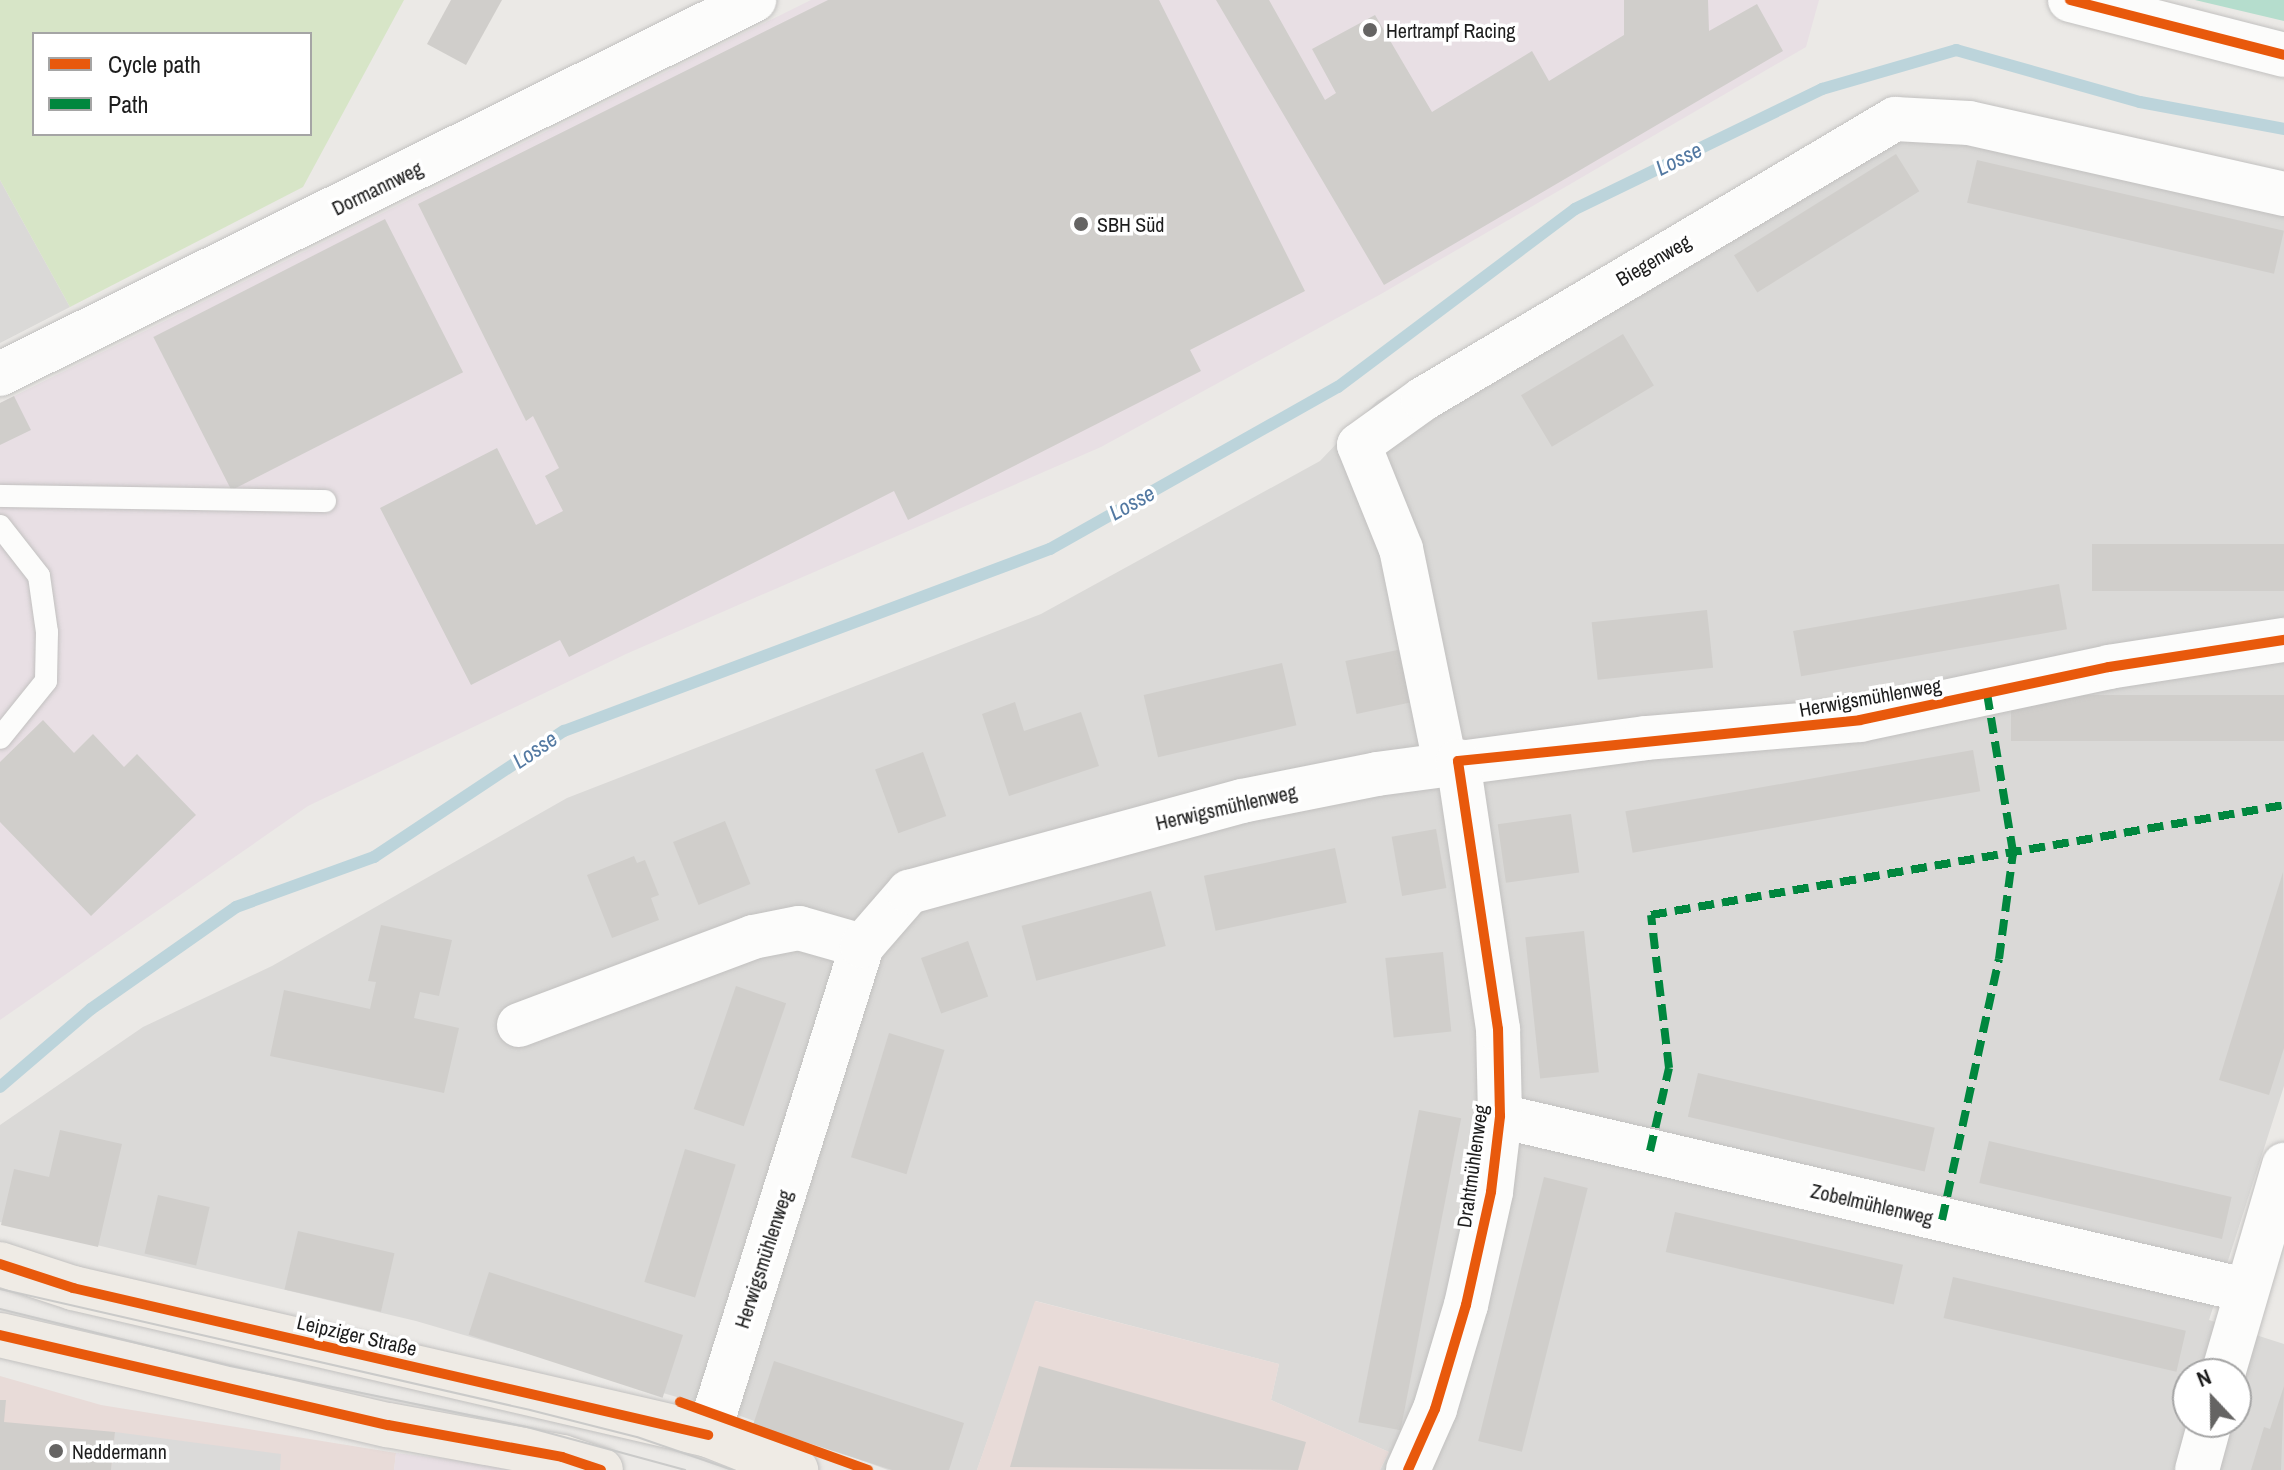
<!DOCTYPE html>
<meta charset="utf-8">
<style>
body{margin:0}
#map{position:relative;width:2284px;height:1470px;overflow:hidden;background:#ebe9e6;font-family:"Archivo Narrow",sans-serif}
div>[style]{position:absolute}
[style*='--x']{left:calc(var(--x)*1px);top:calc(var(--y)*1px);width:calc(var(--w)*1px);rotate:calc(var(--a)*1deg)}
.residential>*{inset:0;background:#dad9d7}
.commercial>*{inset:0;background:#e8dbd8}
.industrial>*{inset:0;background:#e8dfe4}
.grass>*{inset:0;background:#d7e5c7}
.pitch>*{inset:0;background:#b5ddcd}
.parking>*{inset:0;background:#dbdad9}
.stream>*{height:12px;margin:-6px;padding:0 6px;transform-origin:6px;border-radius:6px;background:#bcd4db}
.building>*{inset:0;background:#d0cecb;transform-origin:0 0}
.roads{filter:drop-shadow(0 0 2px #c2c1c0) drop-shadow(0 0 2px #c2c1c0)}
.lane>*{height:22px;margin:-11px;padding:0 11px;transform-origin:11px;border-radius:11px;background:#fcfcfb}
.street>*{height:44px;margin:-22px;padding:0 22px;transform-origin:22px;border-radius:22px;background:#fcfcfb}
.primary>*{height:44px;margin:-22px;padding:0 22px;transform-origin:22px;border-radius:22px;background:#efebe5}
.tram>*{height:2px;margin:-1px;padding:0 1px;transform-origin:1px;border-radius:1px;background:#cacac9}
.quiet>*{height:8px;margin-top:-4px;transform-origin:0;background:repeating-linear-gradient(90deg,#00873e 0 16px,transparent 0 24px)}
.cycleway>*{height:10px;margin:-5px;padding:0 5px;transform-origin:5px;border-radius:5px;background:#e8590c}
.dots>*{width:22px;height:22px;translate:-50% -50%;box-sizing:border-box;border:4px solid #fff;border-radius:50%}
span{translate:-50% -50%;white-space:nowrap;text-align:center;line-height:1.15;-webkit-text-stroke:7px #fff;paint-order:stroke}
.poi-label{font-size:20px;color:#1d1d1d}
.left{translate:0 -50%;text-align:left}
.street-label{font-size:20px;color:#1d1d1d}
.water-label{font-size:22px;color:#5379a2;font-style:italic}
.legend{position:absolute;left:32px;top:32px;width:280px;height:104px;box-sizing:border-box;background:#fff;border:2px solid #a5a5a5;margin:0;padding:10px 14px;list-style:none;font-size:24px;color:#1d1d1d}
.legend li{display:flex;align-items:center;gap:16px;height:40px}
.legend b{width:40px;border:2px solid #a5a5a5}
.north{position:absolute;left:2172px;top:1358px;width:80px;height:80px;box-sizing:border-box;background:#fff;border:2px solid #a5a5a5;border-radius:50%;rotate:338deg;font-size:22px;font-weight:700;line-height:32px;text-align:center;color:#1d1d1d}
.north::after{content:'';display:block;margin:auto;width:28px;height:36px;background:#656463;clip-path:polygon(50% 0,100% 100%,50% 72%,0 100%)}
</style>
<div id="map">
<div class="residential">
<i style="clip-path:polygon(evenodd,1894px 102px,2284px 180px,2284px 1086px,2209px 1320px,2284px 1344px,2284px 1470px,1380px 1470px,1389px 1452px,1271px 1400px,1279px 1364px,1036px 1301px,977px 1470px,888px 1470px,735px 1414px,416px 1321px,0 1222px,0 1125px,143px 1027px,272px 966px,567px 798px,1041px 614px,1320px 461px,1377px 401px,1894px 102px,2188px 1374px,2236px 1374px,2236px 1422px,2188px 1422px,2188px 1374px)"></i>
<i style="clip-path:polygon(0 180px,70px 307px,0 343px)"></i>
</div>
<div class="commercial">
<i style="clip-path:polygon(1035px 1301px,1279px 1364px,1271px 1400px,1389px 1452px,1380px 1470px,977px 1470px)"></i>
<i style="clip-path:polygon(0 1376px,101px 1405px,396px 1453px,394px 1470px,0 1470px)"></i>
</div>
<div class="industrial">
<i style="clip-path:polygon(811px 0,1819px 0,1806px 47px,1381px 294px,1101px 447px,626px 654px,308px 806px,0 1020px,0 403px)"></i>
<i style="clip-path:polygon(396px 1453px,538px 1470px,394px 1470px)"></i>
</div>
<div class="grass">
<i style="clip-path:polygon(evenodd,0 0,404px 0,303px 187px,70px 307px,0 180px,0 0,34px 34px,310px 34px,310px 134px,34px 134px,34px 34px)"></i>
</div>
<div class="pitch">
<i style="clip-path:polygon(2195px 0,2284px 0,2284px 21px)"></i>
</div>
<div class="parking">
<i style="clip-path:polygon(115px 1432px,281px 1454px,280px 1470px,111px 1470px)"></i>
</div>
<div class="stream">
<i style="--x:0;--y:1087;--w:120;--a:-40.6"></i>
<i style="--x:91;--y:1009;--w:177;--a:-35.1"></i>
<i style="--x:236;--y:907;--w:147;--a:-19.9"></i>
<i style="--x:374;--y:857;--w:228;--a:-33.6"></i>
<i style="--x:564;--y:731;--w:519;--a:-20.53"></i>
<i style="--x:1050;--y:549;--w:330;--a:-29.4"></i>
<i style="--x:1338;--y:387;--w:296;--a:-36.9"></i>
<i style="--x:1575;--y:209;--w:275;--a:-25.9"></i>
<i style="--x:1822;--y:89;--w:140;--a:-16.2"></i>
<i style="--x:1956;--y:50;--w:191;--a:15.8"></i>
<i style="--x:2140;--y:102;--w:147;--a:10.6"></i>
</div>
<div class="building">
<i style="clip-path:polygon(451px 0,502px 0,466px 65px,427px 44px)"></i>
<i style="clip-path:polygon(828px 0,1159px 0,1305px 291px,1190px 350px,1201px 371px,908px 520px,894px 491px,569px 657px,560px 640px,471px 685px,380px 508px,497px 448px,536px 525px,563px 511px,545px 476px,559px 468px,533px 416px,526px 421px,418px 204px)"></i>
<i style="clip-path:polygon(1216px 0,1269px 0,1325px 100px,1336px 93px,1312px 49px,1375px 15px,1432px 112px,1532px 51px,1549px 81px,1624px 35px,1624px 0,1708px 0,1709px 31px,1757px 4px,1783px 51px,1384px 285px)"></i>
<i style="left:1896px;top:154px;width:44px;height:191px;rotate:58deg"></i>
<i style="left:1977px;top:160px;width:315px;height:44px;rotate:13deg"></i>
<i style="left:385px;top:219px;width:172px;height:260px;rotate:63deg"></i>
<i style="left:1623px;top:334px;width:60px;height:119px;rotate:59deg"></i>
<i style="clip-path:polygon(14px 396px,31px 430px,0 445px,0 403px)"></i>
<i style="left:2284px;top:544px;width:47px;height:192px;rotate:90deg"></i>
<i style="left:2059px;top:584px;width:46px;height:270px;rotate:80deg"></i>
<i style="left:1707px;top:610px;width:58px;height:116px;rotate:84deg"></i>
<i style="left:1407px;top:648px;width:54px;height:63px;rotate:78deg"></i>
<i style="left:1282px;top:663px;width:64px;height:142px;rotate:77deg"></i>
<i style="left:2284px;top:695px;width:46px;height:273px;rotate:90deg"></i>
<i style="clip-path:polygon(1015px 702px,1024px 731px,1081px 712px,1099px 766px,1009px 796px,982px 714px)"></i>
<i style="clip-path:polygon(43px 720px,74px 753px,93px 734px,124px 767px,137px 754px,196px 815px,91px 916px,0 822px,0 762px)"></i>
<i style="left:1973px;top:750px;width:42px;height:353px;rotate:80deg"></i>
<i style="left:923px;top:752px;width:68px;height:51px;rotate:70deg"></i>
<i style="left:1571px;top:814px;width:59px;height:74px;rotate:82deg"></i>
<i style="left:725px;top:821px;width:68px;height:56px;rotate:68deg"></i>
<i style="left:1436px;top:829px;width:60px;height:45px;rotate:80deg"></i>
<i style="left:1335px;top:848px;width:56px;height:134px;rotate:78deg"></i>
<i style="clip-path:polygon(634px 856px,637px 863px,645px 860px,659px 895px,651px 898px,659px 920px,612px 938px,587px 875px)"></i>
<i style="clip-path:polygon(2283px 872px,2284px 1048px,2269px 1095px,2219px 1080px)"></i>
<i style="left:1151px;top:891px;width:57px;height:134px;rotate:75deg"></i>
<i style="clip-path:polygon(381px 925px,452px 940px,439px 996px,420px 992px,414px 1018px,459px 1028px,444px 1093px,270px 1056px,284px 990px,370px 1009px,376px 982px,368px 981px)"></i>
<i style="left:1584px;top:931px;width:142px;height:59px;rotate:84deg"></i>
<i style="left:968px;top:941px;width:59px;height:50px;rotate:70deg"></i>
<i style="left:1443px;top:952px;width:80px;height:58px;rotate:84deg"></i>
<i style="left:736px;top:986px;width:53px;height:130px;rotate:19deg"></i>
<i style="left:889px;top:1033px;width:58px;height:130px;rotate:17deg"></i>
<i style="left:1698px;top:1073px;width:243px;height:45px;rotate:13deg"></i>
<i style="left:1419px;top:1110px;width:43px;height:318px;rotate:11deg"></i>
<i style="clip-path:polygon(60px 1130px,122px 1144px,98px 1247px,1px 1225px,14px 1169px,49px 1177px)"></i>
<i style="left:1989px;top:1141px;width:249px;height:43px;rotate:13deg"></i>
<i style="left:685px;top:1149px;width:53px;height:139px;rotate:17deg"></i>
<i style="left:1544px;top:1177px;width:45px;height:272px;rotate:14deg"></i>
<i style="left:158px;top:1195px;width:53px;height:60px;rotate:13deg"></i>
<i style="left:1675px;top:1212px;width:234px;height:41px;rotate:13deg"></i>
<i style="left:298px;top:1231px;width:99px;height:60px;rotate:13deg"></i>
<i style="left:489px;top:1272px;width:204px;height:66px;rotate:18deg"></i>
<i style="left:1953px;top:1277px;width:239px;height:42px;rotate:13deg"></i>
<i style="clip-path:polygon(774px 1361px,964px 1423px,949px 1470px,892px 1470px,753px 1425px)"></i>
<i style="clip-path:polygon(1039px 1366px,1306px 1442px,1298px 1470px,1010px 1467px)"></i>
<i style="clip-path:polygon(2284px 1386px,2281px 1470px,2251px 1470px,2264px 1427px,2270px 1429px)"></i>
<i style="clip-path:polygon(0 1400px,6px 1400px,4px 1422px,115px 1432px,111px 1470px,0 1470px)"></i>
</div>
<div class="roads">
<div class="lane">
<i style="--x:0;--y:496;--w:325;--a:0.9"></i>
<i style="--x:0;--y:526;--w:63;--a:52"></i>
<i style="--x:39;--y:576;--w:57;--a:81.9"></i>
<i style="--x:47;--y:632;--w:49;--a:91.2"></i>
<i style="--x:46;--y:681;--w:73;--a:128.9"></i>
</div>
<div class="street">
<i style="--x:2070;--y:0;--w:221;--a:14.4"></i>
<i style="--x:0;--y:374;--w:842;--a:-26.38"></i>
<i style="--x:1445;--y:763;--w:218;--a:-101.6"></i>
<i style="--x:1401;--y:549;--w:112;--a:-112"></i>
<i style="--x:1359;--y:445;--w:79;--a:-35.7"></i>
<i style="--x:1423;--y:399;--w:549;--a:-30.68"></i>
<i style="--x:1895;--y:119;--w:74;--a:3.1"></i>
<i style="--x:1969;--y:123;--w:323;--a:12.7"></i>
<i style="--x:519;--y:1025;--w:250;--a:-20.6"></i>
<i style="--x:753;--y:937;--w:47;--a:-11.1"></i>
<i style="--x:799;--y:928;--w:66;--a:15.9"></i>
<i style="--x:1500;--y:1116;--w:765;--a:13.15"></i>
<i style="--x:2223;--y:1374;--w:218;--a:-73.7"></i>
<i style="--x:708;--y:1435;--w:513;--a:-72.52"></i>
<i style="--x:862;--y:946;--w:72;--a:-49"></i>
<i style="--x:909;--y:892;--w:345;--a:-15.3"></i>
<i style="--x:1242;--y:801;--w:138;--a:-11.3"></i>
<i style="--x:1377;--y:774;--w:271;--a:-7.6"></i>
<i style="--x:1646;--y:738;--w:215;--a:-4.8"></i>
<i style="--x:1860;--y:720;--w:255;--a:-12"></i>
<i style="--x:2109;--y:667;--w:177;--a:-8.8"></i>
<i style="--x:1408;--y:1470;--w:67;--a:-66.1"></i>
<i style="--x:1435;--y:1409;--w:109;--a:-73.4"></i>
<i style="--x:1466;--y:1305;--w:116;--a:-77.5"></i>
<i style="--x:1491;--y:1192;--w:77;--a:-83.2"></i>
<i style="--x:1500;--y:1116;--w:87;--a:-91.3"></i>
<i style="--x:1498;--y:1029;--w:271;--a:-98.5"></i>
<i style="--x:2197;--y:1470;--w:50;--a:-74.8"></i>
</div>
<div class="primary">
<i style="--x:0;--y:1264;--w:77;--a:18.2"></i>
<i style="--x:73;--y:1288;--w:652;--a:13.03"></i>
<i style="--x:708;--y:1435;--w:95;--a:21.7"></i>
<i style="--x:0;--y:1335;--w:398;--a:13.1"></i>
<i style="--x:388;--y:1425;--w:177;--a:10.4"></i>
<i style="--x:562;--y:1457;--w:41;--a:18.4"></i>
</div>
</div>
<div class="tram">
<i style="--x:0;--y:1289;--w:544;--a:12.86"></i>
<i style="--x:530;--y:1410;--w:110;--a:14.2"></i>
<i style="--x:637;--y:1437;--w:102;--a:19"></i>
<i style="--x:0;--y:1309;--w:237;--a:13.9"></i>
<i style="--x:230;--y:1366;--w:303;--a:11.6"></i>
<i style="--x:527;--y:1427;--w:164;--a:15.2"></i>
</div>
<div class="quiet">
<i style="--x:1650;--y:1151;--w:85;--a:-77.1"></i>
<i style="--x:1669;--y:1068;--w:154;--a:-96.7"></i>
<i style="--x:1651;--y:915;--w:642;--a:-9.86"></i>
<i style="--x:1942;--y:1220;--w:267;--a:-77.7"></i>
<i style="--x:1999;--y:959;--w:108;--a:-82.5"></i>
<i style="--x:2013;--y:852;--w:161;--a:-99.3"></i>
</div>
<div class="cycleway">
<i style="--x:2070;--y:0;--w:221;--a:14.4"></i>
<i style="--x:0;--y:1264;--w:77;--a:18.2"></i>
<i style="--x:73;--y:1288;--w:652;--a:13.03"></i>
<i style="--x:0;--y:1335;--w:398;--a:13.1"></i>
<i style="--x:388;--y:1425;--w:177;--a:10.4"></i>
<i style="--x:562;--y:1457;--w:41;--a:18.4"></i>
<i style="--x:680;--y:1402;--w:200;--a:19.9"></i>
<i style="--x:1408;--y:1470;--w:67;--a:-66.1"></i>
<i style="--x:1435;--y:1409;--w:109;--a:-73.4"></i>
<i style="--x:1466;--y:1305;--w:116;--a:-77.5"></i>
<i style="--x:1491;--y:1192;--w:77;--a:-83.2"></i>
<i style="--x:1500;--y:1116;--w:87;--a:-91.3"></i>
<i style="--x:1498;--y:1029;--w:271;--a:-98.5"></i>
<i style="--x:1458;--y:761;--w:404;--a:-5.8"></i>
<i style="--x:1860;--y:720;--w:255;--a:-12"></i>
<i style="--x:2109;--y:667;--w:177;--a:-8.8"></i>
</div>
<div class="dots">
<i style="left:1370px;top:30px;background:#656463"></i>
<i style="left:1081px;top:224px;background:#656463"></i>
<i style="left:56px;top:1451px;background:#656463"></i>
</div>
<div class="poi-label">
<span class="left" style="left:1386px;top:30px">Hertrampf Racing</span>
<span class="left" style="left:1097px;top:224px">SBH Süd</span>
<span class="left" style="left:72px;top:1451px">Neddermann</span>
</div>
<div class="street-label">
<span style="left:377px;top:188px;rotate:-26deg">Dormannweg</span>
<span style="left:1653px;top:260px;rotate:-30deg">Biegenweg</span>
<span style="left:1870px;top:697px;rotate:-10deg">Herwigsmühlenweg</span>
<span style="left:1226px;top:807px;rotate:-13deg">Herwigsmühlenweg</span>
<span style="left:1472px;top:1166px;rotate:-82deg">Drahtmühlenweg</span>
<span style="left:1872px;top:1204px;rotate:13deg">Zobelmühlenweg</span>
<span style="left:763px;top:1259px;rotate:-72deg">Herwigsmühlenweg</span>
<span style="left:357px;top:1335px;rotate:13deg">Leipziger Straße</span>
</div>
<div class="water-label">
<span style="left:1679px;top:159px;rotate:-26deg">Losse</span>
<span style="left:1132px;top:503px;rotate:-29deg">Losse</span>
<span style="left:535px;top:750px;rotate:-34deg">Losse</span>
</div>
<ul class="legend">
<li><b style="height:10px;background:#e8590c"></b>Cycle path</li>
<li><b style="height:10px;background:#00873e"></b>Path</li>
</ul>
<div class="north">N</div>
</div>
